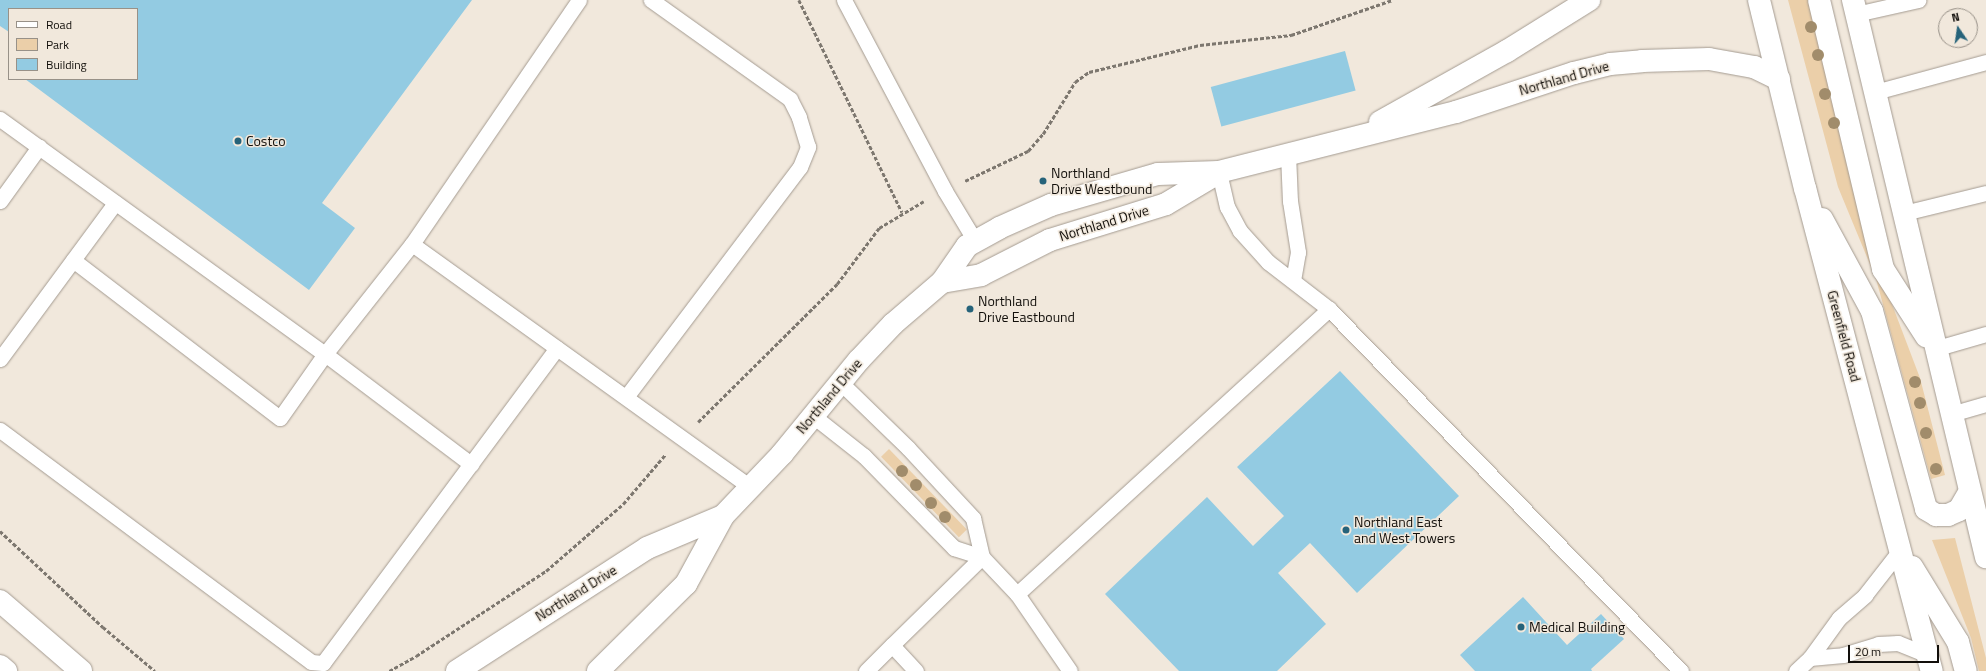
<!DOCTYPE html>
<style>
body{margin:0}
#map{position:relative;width:1986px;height:671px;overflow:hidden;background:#f1e8dc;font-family:"Titillium Web",sans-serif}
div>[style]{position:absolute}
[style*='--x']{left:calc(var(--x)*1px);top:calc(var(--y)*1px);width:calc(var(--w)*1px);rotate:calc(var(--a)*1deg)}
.green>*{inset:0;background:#ebcfa9;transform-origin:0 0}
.building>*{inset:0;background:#93cbe2;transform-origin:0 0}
.path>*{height:2.5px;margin-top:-1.25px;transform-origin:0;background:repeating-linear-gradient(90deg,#7d776f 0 4px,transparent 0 6px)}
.roads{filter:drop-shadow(0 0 1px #a49b91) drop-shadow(0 0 1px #a49b91)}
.lane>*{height:15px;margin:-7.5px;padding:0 7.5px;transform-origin:7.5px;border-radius:7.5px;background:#fff}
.secondary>*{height:22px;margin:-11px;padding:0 11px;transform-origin:11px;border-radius:11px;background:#fff}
.highway>*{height:22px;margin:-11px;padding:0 11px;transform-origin:11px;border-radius:11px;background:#fff}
.trees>*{width:12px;height:12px;margin:-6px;border-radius:50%;background:#a18c6b}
.dots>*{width:11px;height:11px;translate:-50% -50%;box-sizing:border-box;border:2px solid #f1e8dc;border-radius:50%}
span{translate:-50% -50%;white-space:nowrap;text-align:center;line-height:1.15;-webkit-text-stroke:3px #f1e8dc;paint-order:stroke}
.street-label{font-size:14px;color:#120f0b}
.poi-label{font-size:14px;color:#120f0b}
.left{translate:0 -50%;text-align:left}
.legend{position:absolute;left:8px;top:8px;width:130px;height:72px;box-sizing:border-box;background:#f1e8dc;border:1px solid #989188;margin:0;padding:5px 7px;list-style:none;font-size:12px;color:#120f0b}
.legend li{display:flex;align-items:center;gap:8px;height:20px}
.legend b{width:20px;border:1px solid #989188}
.north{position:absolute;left:1938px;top:8px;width:40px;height:40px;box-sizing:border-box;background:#f1e8dc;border:1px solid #989188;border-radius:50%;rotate:347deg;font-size:11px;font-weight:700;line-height:16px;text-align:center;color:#120f0b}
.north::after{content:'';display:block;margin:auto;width:14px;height:18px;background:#26637a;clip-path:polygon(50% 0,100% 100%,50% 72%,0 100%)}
.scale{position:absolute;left:1848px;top:645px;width:91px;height:18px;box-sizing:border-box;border:2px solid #120f0b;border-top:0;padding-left:5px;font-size:12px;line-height:14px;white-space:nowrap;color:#120f0b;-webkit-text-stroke:3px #f1e8dc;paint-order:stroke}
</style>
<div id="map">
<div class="green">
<i style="clip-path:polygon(1788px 0,1814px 0,1882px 278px,1920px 378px,1945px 475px,1931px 479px,1876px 279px,1838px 187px)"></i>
<i style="left:889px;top:449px;width:112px;height:11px;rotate:46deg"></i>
<i style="clip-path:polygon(1955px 538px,1986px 658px,1986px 671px,1979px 671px,1971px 638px,1932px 540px)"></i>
</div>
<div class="building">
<i style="clip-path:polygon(0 0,472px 0,322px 203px,355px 228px,309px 290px,25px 79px,137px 79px,137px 9px,9px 9px,9px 32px,0 26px)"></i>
<i style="left:1345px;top:51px;width:41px;height:139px;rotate:75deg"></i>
<i style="clip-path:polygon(1340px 371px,1459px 496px,1357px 593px,1310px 543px,1278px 573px,1326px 624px,1277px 671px,1179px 671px,1105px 594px,1207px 497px,1253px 546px,1284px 516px,1237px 467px)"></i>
<i style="clip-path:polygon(1523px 597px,1567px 645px,1601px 614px,1624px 639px,1591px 669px,1592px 671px,1475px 671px,1460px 655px)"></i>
</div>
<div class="path">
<i style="--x:799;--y:0;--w:236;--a:64.1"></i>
<i style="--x:965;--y:181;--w:70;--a:-25.5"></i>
<i style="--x:1028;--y:151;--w:23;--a:-49"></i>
<i style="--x:1043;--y:134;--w:61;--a:-58.4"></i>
<i style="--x:1075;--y:82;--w:17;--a:-36"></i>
<i style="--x:1089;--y:72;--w:114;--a:-13.7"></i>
<i style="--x:1200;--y:45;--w:92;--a:-6.3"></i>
<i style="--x:1291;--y:35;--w:107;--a:-19.1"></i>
<i style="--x:698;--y:422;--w:196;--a:-44.8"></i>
<i style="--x:837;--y:284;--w:70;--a:-53.1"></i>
<i style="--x:879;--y:228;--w:52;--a:-31"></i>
<i style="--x:0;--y:531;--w:141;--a:43"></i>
<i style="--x:103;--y:627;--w:68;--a:40.2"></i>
<i style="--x:389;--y:671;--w:31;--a:-29"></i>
<i style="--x:416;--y:656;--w:155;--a:-33.2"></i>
<i style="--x:546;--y:571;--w:102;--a:-41"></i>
<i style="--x:623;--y:504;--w:65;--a:-49.4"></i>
</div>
<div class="roads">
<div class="lane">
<i style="--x:579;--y:0;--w:296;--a:124.4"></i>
<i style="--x:412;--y:244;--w:418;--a:35.7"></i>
<i style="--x:844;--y:0;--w:216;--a:62.1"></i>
<i style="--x:945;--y:191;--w:58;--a:59"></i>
<i style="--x:1856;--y:14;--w:64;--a:-12.7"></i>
<i style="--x:1875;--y:92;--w:115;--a:-15.1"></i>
<i style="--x:0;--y:119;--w:401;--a:35.9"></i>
<i style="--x:325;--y:354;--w:140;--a:-51.7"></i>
<i style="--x:1288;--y:154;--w:47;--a:87.6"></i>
<i style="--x:1290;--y:201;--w:52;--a:81.1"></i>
<i style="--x:1298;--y:252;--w:27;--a:100"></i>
<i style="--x:0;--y:201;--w:67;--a:-54.2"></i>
<i style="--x:1904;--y:213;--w:84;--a:-13.7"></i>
<i style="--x:73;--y:260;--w:260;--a:37.4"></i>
<i style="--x:280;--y:418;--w:78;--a:-54.9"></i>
<i style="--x:325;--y:354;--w:183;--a:37"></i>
<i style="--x:1329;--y:309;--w:505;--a:45.8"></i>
<i style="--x:1934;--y:349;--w:54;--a:-16.1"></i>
<i style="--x:0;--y:359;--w:194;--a:-53.6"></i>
<i style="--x:840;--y:382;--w:95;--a:44.1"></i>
<i style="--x:908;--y:448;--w:96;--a:47.1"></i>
<i style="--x:973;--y:518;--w:40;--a:77"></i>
<i style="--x:982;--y:557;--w:51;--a:46.6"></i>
<i style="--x:1017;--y:594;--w:423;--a:-42.4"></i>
<i style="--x:1329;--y:309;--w:77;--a:-142.4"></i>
<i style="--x:1268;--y:262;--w:42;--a:-132.1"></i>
<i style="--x:1240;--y:231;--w:27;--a:-118"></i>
<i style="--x:1227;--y:207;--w:36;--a:-103"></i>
<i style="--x:626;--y:397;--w:288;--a:-52.9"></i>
<i style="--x:800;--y:167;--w:22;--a:-68"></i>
<i style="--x:808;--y:147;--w:31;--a:-107"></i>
<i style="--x:799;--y:117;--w:20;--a:-117"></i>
<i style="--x:790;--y:99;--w:171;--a:-144.5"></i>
<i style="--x:1951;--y:414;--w:36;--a:-16"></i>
<i style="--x:812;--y:415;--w:66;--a:38.3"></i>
<i style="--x:864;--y:456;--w:129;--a:45.6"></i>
<i style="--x:954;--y:548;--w:29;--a:18"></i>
<i style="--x:0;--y:430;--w:388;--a:36.7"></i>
<i style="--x:311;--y:662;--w:12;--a:5"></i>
<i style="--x:323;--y:663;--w:392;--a:-53.4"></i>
<i style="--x:1017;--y:594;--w:93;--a:55.5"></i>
<i style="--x:1810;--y:658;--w:33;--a:-5"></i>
<i style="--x:1843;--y:655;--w:37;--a:-17"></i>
<i style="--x:1878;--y:644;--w:20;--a:-3"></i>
<i style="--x:1898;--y:643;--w:32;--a:22"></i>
<i style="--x:866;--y:671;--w:37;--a:-45"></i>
<i style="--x:916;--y:671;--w:35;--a:-133"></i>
<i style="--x:892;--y:645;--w:126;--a:-44.4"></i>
<i style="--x:1796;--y:671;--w:19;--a:-43"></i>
<i style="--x:1810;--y:658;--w:49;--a:-54.1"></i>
<i style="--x:1839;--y:618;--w:35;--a:-41"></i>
<i style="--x:1865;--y:595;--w:58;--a:-52"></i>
</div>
<div class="secondary">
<i style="--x:1759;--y:0;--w:194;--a:76.3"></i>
<i style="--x:1805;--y:188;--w:499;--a:75.3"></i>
<i style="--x:1819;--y:0;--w:277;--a:76.6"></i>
<i style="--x:1883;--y:269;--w:80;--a:57.3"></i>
<i style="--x:1853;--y:0;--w:573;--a:76.57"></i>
<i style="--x:1380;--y:122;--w:145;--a:-29.2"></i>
<i style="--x:1507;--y:51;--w:97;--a:-31.9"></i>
<i style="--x:1822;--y:219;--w:105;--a:61.5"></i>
<i style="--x:1872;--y:311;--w:205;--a:74.7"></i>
<i style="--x:1926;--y:509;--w:12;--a:31"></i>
<i style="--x:1936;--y:515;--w:12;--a:0"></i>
<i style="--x:1948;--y:515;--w:12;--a:-24"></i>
<i style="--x:1959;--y:510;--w:20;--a:-60"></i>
<i style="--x:942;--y:282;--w:40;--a:-10"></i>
<i style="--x:981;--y:275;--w:77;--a:-26.9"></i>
<i style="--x:1050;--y:240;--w:121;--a:-17.2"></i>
<i style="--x:1166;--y:204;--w:61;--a:-30.8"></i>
<i style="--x:1912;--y:567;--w:88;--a:58.5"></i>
<i style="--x:1958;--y:642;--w:30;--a:75"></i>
<i style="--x:0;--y:601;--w:107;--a:40.8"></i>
<i style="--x:457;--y:671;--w:226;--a:-32.9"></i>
<i style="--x:647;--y:548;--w:82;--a:-22.8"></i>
<i style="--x:598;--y:671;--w:124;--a:-44.7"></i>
<i style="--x:686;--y:584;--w:77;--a:-61.4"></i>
<i style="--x:723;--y:516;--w:86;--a:-46.4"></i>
<i style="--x:782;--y:454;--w:122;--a:-50.7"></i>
<i style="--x:859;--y:360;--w:50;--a:-46.6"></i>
<i style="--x:893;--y:324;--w:65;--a:-40.6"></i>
<i style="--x:942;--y:282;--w:44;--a:-55.2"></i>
<i style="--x:967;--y:246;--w:37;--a:-29"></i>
<i style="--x:999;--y:228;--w:57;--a:-23.9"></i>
<i style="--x:1051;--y:205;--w:111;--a:-16.2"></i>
<i style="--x:1158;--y:174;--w:61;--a:-1.9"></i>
<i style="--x:1219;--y:172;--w:244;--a:-14.2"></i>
<i style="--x:1456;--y:112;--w:124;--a:-18.3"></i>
<i style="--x:1574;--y:73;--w:37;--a:-14"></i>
<i style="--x:1610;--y:64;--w:32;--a:-5"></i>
<i style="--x:1642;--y:61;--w:67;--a:-1.7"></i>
<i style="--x:1709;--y:59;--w:46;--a:10.1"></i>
<i style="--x:1754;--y:67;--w:28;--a:26"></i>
</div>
<div class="highway">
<i style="--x:0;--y:666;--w:8;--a:40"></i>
</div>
</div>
<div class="trees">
<i style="left:1811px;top:27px"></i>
<i style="left:1818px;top:55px"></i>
<i style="left:1825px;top:94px"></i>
<i style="left:1834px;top:123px"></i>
<i style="left:1915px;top:382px"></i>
<i style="left:1920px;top:403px"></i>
<i style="left:1926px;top:433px"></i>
<i style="left:1936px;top:469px"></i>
<i style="left:902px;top:471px"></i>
<i style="left:916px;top:485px"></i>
<i style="left:931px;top:503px"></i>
<i style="left:945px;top:517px"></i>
</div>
<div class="dots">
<i style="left:238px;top:141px;background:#26637a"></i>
<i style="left:1043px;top:181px;background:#26637a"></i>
<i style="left:970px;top:309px;background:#26637a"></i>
<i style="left:1346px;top:530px;background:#26637a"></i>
<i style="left:1521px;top:627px;background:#26637a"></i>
</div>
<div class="street-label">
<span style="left:1564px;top:78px;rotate:-16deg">Northland Drive</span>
<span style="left:1104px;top:223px;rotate:-17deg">Northland Drive</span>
<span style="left:1844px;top:336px;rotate:75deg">Greenfield Road</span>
<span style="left:829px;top:396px;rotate:-50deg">Northland Drive</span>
<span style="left:576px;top:593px;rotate:-32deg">Northland Drive</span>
</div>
<div class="poi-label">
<span class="left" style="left:246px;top:141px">Costco</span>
<span class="left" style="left:1051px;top:181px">Northland<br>Drive Westbound</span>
<span class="left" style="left:978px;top:309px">Northland<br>Drive Eastbound</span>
<span class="left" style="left:1354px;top:530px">Northland East<br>and West Towers</span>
<span class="left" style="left:1529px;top:627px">Medical Building</span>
</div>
<ul class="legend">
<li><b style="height:5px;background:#fff"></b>Road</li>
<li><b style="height:11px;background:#ebcfa9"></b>Park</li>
<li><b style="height:11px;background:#93cbe2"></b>Building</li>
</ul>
<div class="north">N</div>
<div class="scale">20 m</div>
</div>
